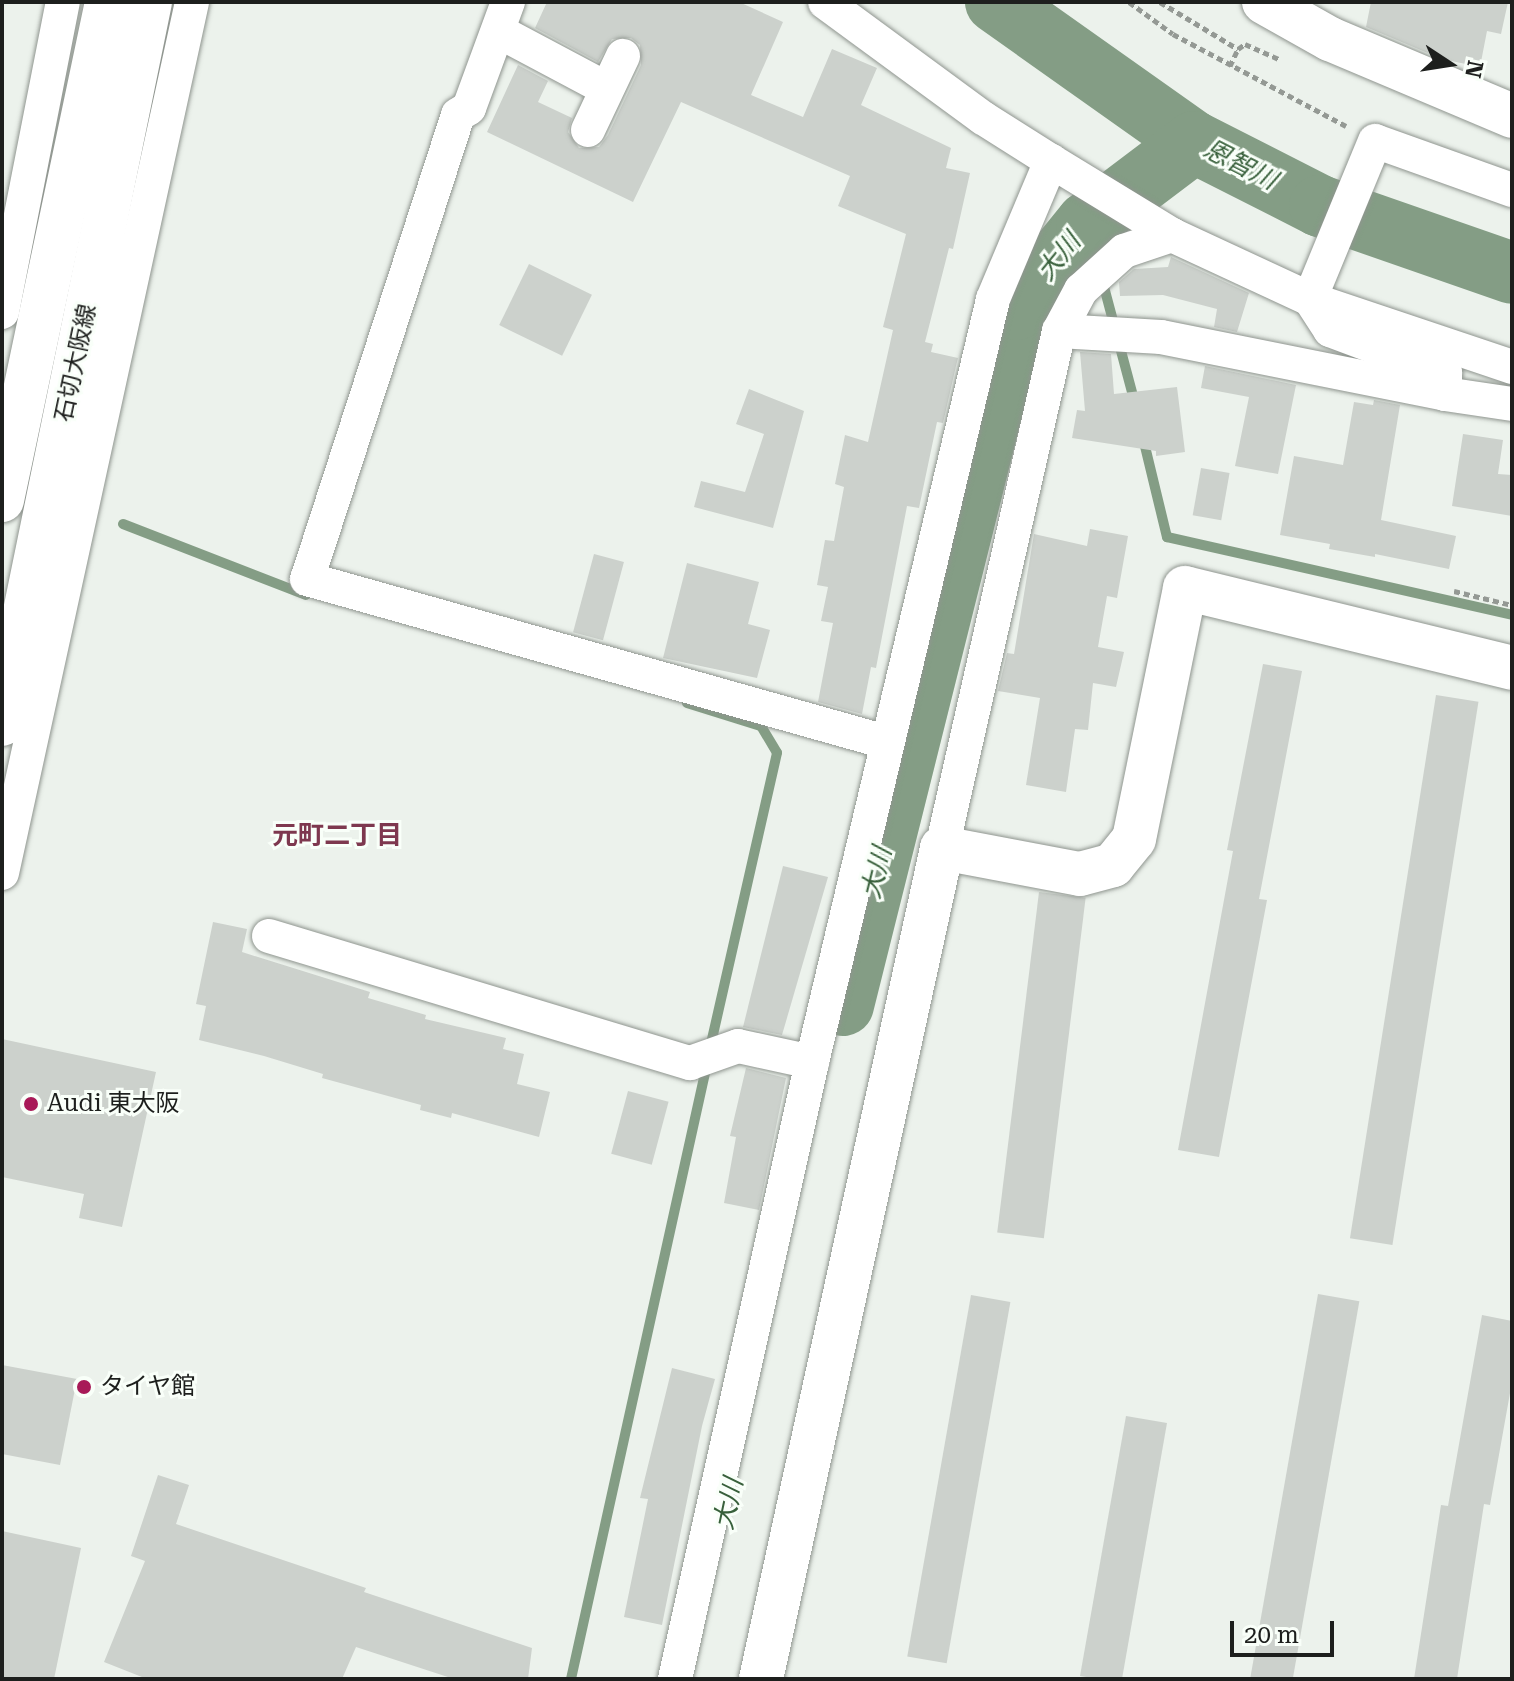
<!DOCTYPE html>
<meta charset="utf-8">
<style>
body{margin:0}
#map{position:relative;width:1514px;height:1681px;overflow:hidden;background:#ecf2ec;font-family:"Roboto Serif","Noto Sans JP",serif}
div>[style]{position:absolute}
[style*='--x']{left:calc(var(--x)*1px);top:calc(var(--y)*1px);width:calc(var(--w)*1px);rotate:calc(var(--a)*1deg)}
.stream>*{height:10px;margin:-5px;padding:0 5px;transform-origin:5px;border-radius:5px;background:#849d85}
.river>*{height:62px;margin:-31px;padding:0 31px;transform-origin:31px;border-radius:31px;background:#849d85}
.building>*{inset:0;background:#ccd1cc;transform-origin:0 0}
.path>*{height:5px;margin-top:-2.5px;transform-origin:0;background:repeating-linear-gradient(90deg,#949994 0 6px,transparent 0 10px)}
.roads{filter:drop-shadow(0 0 2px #8f958f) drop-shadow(0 0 2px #8f958f)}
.street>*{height:34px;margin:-17px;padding:0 17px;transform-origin:17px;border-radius:17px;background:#fff}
.secondary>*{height:44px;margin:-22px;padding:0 22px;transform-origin:22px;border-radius:22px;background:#fff}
.dots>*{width:22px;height:22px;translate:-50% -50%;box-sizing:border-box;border:4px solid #f9fff9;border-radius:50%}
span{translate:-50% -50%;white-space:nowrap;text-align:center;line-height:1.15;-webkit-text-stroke:6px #f9fff9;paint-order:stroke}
.street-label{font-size:24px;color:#1d1f1d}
.poi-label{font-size:24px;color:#1d1f1d}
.left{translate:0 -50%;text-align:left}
.water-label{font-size:26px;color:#38603b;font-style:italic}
.neighbourhood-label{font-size:26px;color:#7e384f;font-weight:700}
.frame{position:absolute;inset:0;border:4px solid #1d1f1d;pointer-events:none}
.north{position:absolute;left:1410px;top:24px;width:80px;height:80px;-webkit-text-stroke:6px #f9fff9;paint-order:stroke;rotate:102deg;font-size:22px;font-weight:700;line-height:32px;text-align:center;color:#1d1f1d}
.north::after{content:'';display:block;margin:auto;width:28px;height:36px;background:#1d1f1d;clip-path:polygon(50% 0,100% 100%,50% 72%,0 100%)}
.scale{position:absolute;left:1230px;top:1621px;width:104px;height:36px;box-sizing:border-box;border:4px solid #1d1f1d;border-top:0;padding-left:10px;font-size:24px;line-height:28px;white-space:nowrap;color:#1d1f1d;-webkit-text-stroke:6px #f9fff9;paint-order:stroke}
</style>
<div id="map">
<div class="stream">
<i style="--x:1087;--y:223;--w:186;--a:75.1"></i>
<i style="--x:1143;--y:438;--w:102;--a:76.4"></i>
<i style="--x:1167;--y:537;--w:354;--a:12.7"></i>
<i style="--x:123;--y:524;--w:196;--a:21.2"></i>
<i style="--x:687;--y:703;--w:77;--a:17.3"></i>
<i style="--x:761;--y:726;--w:31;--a:59"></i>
<i style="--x:777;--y:753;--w:303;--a:102.8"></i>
<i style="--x:571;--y:1679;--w:630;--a:-77.53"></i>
</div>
<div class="river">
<i style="--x:996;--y:2;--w:242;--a:35.3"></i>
<i style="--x:1194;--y:142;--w:141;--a:26.9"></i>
<i style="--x:1320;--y:206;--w:203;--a:19.2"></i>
<i style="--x:843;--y:1005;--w:717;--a:-75.96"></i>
<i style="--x:1017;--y:309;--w:111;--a:-50.9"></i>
<i style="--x:1087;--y:223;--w:134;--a:-37.1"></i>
</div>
<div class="building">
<i style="clip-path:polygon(547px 2px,739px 2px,783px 22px,751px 95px,803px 117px,832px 49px,877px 68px,861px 105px,951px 148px,946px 168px,970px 173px,953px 249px,949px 248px,925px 342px,933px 344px,931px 352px,958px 358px,956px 366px,943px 423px,937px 422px,919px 508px,907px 506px,876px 668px,871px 667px,862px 714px,818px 702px,833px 623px,821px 621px,828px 587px,817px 585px,825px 540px,834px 541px,844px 487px,835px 484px,845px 435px,868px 442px,893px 330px,883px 327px,906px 234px,838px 206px,850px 176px,681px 102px,633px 202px,487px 132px,518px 65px,548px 81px,538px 102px,572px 118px,568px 132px,579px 148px,599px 147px,608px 135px,641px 65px,640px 45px,631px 38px,612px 39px,598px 62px,535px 28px)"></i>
<i style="clip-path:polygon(1371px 2px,1508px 2px,1501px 34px,1487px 31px,1480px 67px,1442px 59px,1366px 27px)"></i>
<i style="clip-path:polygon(1171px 257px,1249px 293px,1237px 332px,1214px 327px,1217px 309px,1163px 295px,1120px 296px,1119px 282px,1134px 269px,1168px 267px)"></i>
<i style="left:529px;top:264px;width:70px;height:68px;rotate:26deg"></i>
<i style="clip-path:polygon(1080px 352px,1111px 354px,1114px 394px,1177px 387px,1185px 452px,1156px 456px,1156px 451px,1072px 438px,1077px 410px,1085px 411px)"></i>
<i style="clip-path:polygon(1205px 366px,1296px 385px,1278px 474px,1235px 466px,1249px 397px,1201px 388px)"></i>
<i style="clip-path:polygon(749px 389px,804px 411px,773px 528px,694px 507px,701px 481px,745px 492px,764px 434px,736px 424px)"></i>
<i style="clip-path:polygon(1374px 400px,1400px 405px,1381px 520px,1456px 536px,1449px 569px,1375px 554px,1375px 557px,1329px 549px,1330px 544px,1280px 535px,1294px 456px,1343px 465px,1354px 402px,1373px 405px)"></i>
<i style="clip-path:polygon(1463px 434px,1503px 440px,1498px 474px,1512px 475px,1512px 516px,1452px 506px)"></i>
<i style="left:1201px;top:468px;width:29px;height:48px;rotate:10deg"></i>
<i style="clip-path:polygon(1090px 529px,1128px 536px,1117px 598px,1107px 596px,1098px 647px,1124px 652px,1116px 687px,1093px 683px,1088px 730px,1075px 729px,1066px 792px,1026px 785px,1040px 698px,998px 691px,1007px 653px,1014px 654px,1034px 534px,1087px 546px)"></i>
<i style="left:594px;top:554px;width:31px;height:81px;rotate:15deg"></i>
<i style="clip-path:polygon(687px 563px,759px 582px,748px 624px,770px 630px,757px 678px,663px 658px)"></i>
<i style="clip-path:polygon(1263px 664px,1302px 671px,1259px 899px,1267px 900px,1219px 1157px,1178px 1150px,1233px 851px,1227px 850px)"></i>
<i style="left:1436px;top:695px;width:43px;height:550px;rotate:9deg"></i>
<i style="clip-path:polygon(783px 866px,828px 877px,782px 1035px,743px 1027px)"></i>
<i style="left:1039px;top:892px;width:47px;height:343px;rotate:7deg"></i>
<i style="clip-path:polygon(213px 922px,247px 929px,242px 952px,370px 992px,368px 998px,426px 1015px,425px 1019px,506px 1038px,503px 1049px,524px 1054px,517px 1084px,550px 1092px,539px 1137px,452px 1113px,451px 1118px,420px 1110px,421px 1105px,322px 1078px,323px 1074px,264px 1056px,199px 1040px,206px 1006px,196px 1004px)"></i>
<i style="clip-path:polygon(2px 1039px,156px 1072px,122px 1227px,79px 1218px,84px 1194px,2px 1177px)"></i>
<i style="clip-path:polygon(746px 1068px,786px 1078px,759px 1210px,724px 1203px,736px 1137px,730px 1136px)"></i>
<i style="left:628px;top:1091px;width:42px;height:65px;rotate:15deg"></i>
<i style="left:1318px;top:1294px;width:42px;height:391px;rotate:10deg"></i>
<i style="left:971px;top:1295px;width:40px;height:367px;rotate:10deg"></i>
<i style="clip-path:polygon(1482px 1315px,1512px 1321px,1512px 1382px,1490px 1505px,1484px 1504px,1457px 1679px,1414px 1679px,1441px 1505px,1448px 1506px)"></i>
<i style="clip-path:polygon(2px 1365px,77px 1379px,60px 1465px,2px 1454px)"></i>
<i style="clip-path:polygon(672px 1368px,715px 1379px,702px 1426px,662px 1625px,624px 1617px,648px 1499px,640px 1498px)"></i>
<i style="clip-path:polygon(1126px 1416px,1167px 1423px,1122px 1679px,1099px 1679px,1080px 1676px)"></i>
<i style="clip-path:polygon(158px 1475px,189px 1485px,176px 1524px,366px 1588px,364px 1592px,532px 1648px,528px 1679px,454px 1679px,356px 1647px,342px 1679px,147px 1679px,104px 1662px,145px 1561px,131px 1556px)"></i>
<i style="clip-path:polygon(2px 1531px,81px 1548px,54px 1679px,2px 1679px)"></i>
</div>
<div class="path">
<i style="--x:1129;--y:2;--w:54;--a:36"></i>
<i style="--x:1173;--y:34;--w:196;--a:28"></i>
<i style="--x:1160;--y:2;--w:91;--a:31.1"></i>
<i style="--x:1230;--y:66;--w:19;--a:-65"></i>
<i style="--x:1238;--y:49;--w:9;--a:-36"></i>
<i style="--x:1245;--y:44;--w:39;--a:24"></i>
<i style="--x:1454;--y:591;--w:60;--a:13.6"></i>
</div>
<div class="roads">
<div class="street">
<i style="--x:508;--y:2;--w:113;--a:110.2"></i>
<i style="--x:469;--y:108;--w:13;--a:148"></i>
<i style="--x:458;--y:115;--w:488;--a:108"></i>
<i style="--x:307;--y:579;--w:602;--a:15.72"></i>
<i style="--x:825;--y:2;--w:196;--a:36.3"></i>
<i style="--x:983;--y:118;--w:80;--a:32.3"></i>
<i style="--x:1051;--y:161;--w:142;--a:31.4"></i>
<i style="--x:1172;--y:235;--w:152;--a:24.9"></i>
<i style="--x:1310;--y:299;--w:37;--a:57"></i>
<i style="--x:1330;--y:330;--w:123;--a:20.5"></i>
<i style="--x:1445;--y:373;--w:21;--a:90"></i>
<i style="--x:1445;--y:394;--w:68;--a:8.5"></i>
<i style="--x:498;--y:31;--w:123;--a:28"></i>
<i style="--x:588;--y:130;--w:82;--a:-64.7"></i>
<i style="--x:1512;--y:190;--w:145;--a:-160.3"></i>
<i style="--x:1375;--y:141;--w:171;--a:112.4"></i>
<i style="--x:1310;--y:299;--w:213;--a:18.6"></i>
<i style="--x:2;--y:312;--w:316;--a:-78.9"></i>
<i style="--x:1059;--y:331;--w:102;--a:3.4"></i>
<i style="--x:1161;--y:337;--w:290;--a:11.3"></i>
<i style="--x:942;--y:848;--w:530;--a:-77.25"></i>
<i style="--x:1059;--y:331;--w:47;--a:-61.8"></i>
<i style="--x:1081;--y:290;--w:58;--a:-42.2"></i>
<i style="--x:1124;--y:251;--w:51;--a:-18.4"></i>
<i style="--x:2;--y:873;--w:891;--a:-77.69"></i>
<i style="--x:269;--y:936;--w:440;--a:16.8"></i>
<i style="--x:690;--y:1063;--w:51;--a:-19.5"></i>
<i style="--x:738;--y:1046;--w:76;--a:12.2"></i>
<i style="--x:675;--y:1679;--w:632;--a:-77.48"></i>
<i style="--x:812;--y:1062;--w:784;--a:-76.65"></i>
<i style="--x:993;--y:299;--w:150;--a:-67.2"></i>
</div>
<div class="secondary">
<i style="--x:1264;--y:2;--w:76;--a:29.3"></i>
<i style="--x:1330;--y:39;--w:198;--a:22.9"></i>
<i style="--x:2;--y:500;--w:509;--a:-78.09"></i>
<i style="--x:2;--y:724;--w:737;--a:-78.42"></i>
<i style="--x:761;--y:1679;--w:850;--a:-77.71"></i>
<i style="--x:942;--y:848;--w:140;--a:10.7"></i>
<i style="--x:1080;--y:874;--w:34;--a:-15"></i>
<i style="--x:1113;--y:865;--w:33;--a:-51"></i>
<i style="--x:1134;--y:839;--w:256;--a:-78.5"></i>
<i style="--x:1185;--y:588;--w:337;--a:13.7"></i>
</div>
</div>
<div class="dots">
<i style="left:31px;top:1104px;background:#a81a58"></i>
<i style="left:84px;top:1387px;background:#a81a58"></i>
</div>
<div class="street-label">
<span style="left:76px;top:363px;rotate:-78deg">石切大阪線</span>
</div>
<div class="poi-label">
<span class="left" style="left:47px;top:1104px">Audi 東大阪</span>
<span class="left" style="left:100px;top:1387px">タイヤ館</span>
</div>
<div class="water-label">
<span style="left:1240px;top:165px;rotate:27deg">恩智川</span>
<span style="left:1059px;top:257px;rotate:-51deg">大川</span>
<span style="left:877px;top:873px;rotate:-76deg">大川</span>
<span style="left:729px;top:1504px;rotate:-78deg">大川</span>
</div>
<div class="neighbourhood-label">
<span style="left:337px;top:836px">元町二丁目</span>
</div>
<div class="frame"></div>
<div class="north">N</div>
<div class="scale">20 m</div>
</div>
